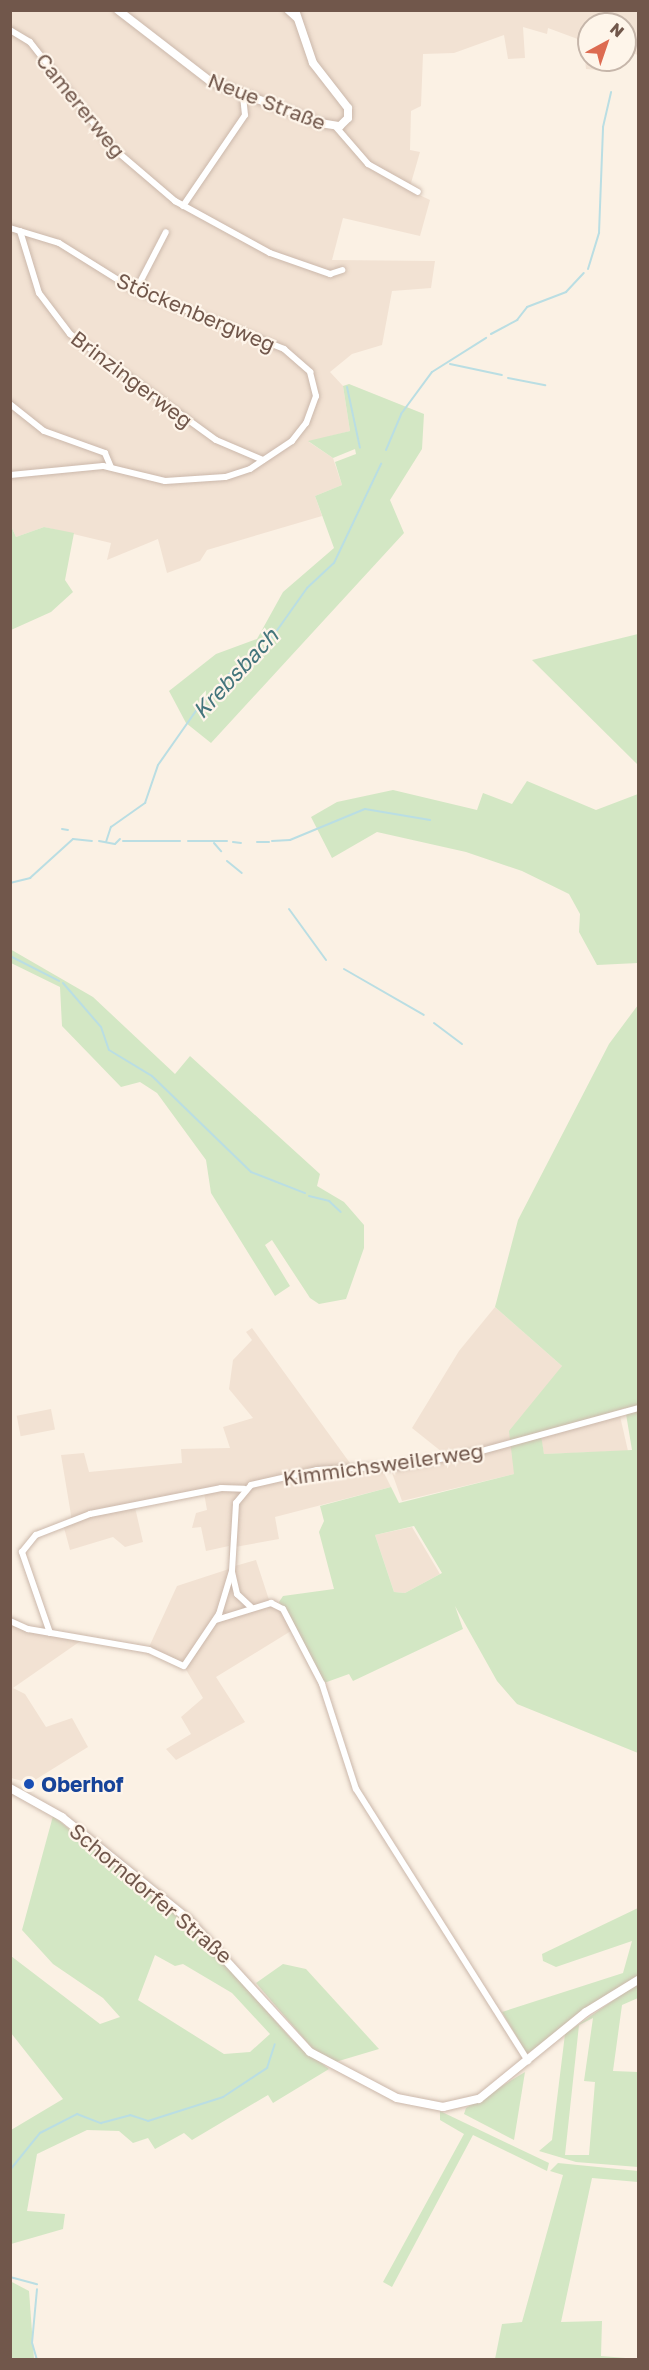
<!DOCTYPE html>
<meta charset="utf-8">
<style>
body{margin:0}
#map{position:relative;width:649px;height:2370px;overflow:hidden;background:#fbf1e4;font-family:"Golos Text",sans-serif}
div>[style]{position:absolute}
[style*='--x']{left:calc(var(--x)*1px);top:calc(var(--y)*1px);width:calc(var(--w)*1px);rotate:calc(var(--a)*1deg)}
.residential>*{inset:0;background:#f2e2d3;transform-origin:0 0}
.green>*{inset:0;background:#d3e7c4}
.stream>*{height:2px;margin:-1px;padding:0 1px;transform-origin:1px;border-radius:1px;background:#badee3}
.roads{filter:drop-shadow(0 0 2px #cbb8ab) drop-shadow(0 0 2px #cbb8ab)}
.street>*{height:6px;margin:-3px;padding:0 3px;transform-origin:3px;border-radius:3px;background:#fff}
.secondary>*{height:8px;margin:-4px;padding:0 4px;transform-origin:4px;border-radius:4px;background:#fff}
.dots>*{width:16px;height:16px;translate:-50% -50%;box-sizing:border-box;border:3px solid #fef5ea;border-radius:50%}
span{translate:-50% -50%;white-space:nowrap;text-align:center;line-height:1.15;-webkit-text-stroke:4.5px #fef5ea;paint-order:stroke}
.street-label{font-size:21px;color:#71574b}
.transit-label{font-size:21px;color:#164399;font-weight:700}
.left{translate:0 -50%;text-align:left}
.water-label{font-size:22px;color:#43757c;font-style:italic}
.frame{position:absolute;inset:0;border:12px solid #71574b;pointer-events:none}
.north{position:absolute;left:577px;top:12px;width:60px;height:60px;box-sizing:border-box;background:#fef5ea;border:2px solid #c6b6aa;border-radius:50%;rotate:40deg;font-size:16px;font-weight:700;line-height:24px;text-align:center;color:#71574b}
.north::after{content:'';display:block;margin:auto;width:21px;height:27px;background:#dd6b51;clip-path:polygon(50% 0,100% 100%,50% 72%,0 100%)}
</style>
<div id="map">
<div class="residential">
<i style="clip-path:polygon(11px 11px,638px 11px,638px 55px,625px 51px,625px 24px,589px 24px,589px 60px,610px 60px,609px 71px,586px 69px,583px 41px,548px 28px,547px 34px,523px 27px,525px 58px,508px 59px,504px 35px,454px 53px,423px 54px,421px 106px,411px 111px,410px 150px,420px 152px,409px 190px,430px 200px,420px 236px,343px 218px,332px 260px,435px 261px,431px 288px,392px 291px,382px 345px,352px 354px,330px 372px,343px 386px,350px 431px,309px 442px,333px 458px,342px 485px,315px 496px,322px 516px,207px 550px,200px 561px,167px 573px,158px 539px,107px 560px,111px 543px,44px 527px,16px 537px,11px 526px)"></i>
<i style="clip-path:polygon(495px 1307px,562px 1366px,514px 1474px,402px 1501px,391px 1470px,447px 1456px,412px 1428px,459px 1351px)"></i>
<i style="clip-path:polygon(252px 1328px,355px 1470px,382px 1469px,391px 1487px,275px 1517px,279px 1539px,235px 1547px,235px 1566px,256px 1560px,271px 1606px,281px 1610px,291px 1631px,216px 1677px,245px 1722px,176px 1760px,166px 1749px,191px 1734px,181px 1717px,203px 1698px,182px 1663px,149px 1647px,177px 1586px,229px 1569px,229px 1546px,206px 1551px,201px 1527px,192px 1528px,196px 1513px,207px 1510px,204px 1493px,134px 1503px,143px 1542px,125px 1547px,113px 1537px,70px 1550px,63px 1524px,72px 1521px,61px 1455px,84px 1453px,89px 1472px,182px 1463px,181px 1449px,230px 1448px,223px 1427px,253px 1418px,229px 1389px,233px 1360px,252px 1340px,246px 1332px)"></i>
<i style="left:51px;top:1409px;width:21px;height:35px;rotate:79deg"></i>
<i style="clip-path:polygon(620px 1416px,628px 1451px,544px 1454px,541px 1438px)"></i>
<i style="clip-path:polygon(412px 1527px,440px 1574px,405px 1593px,394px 1592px,375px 1535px)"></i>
<i style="clip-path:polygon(10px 1624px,82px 1640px,13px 1688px,25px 1694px,46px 1727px,72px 1718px,88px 1747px,30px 1783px,11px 1778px)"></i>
</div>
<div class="green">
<i style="clip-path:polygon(349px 384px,424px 414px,422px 449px,390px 500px,404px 533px,211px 743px,186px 723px,169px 691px,216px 654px,257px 639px,283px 592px,334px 548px,315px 496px,342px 485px,335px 462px,356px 454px,355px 449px,333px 458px,308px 441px,350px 431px,343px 386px)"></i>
<i style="clip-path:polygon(11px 526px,16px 537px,44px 527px,74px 533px,65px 580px,73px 592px,51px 612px,11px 630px)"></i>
<i style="clip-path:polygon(638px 634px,638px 765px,532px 660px)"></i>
<i style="clip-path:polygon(527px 781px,596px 810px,638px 794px,638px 963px,597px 965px,579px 932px,580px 914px,569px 894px,522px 871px,466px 852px,377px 832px,332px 858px,311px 817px,337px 802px,393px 790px,477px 810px,483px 793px,512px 804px)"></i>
<i style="clip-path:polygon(10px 949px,93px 997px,175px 1074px,190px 1056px,320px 1174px,317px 1186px,344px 1202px,364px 1225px,364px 1248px,346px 1299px,319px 1304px,310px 1298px,272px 1240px,265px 1245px,290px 1286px,275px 1296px,211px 1193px,206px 1160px,157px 1093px,140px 1082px,121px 1087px,62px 1026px,60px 987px,11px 963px)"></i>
<i style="clip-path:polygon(evenodd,638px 1005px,638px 1753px,517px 1704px,497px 1681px,455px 1606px,463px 1629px,353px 1681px,349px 1674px,324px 1683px,279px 1602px,283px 1596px,334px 1589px,319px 1532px,324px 1521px,320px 1506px,391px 1487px,399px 1503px,514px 1474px,509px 1431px,562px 1366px,495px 1307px,518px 1220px,609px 1044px,638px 1005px,625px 1408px,632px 1450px,544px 1454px,541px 1435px,625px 1408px,638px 1005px,414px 1526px,442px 1573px,405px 1593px,394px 1592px,375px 1535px,414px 1526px)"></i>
<i style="clip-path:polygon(evenodd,53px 1816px,199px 1934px,293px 2041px,329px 2069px,273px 2103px,268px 2095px,192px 2140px,184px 2133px,155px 2149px,148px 2138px,133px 2143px,119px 2131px,87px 2130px,37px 2154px,27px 2211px,65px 2214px,63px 2229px,11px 2244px,11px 2130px,63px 2099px,11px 2033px,11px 1956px,100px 2024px,120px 2017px,103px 1998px,53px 1964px,22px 1930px,53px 1816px,155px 1955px,175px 1966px,183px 1964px,232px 1993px,270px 2034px,250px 2052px,224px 2054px,138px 2000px,155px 1955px)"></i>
<i style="clip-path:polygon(638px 1908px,638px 1976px,527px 2054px,502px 2012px,623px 1973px,632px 1941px,556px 1967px,543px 1961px,542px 1954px)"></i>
<i style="clip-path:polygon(283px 1964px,306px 1969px,379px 2049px,332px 2063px,312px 2048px,256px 1983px)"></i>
<i style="clip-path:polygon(evenodd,638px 1983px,638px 1998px,622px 2005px,613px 2071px,638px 2072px,638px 2167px,576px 2162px,539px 2151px,552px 2140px,565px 2034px,638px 1983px,593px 2018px,584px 2081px,595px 2082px,589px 2155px,565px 2155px,579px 2025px,593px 2018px)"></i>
<i style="clip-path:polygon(525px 2072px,514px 2140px,464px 2114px,466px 2108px)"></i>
<i style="clip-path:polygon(440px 2111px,549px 2163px,547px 2171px,473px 2135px,392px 2287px,383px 2282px,464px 2134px,440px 2120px)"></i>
<i style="clip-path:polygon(558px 2163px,638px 2171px,638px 2182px,592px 2178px,561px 2322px,602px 2321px,601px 2356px,638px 2359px,495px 2359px,502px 2324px,522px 2322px,563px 2175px,550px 2171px)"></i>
<i style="clip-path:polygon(10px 2281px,29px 2291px,34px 2359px,11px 2359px)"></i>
</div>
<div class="stream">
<i style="--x:588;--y:269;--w:38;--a:-73"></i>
<i style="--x:599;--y:233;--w:106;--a:-87.8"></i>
<i style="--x:603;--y:127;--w:36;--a:-77"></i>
<i style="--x:491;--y:334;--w:30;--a:-28"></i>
<i style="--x:517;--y:320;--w:16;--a:-52"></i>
<i style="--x:527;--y:307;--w:42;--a:-21"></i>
<i style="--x:566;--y:292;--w:26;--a:-47"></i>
<i style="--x:450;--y:364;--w:53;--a:11.9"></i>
<i style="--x:508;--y:378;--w:38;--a:11"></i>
<i style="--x:347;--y:387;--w:62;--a:78"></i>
<i style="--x:386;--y:450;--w:39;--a:-67"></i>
<i style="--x:401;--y:414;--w:52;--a:-53.6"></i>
<i style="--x:432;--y:372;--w:64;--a:-32.2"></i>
<i style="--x:62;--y:829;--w:6;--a:9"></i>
<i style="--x:99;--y:841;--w:16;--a:11"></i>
<i style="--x:115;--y:844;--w:7;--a:-45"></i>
<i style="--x:123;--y:841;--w:57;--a:0"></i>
<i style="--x:188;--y:841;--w:39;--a:0"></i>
<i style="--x:272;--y:841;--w:18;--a:-3"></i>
<i style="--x:290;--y:840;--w:81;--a:-22.5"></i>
<i style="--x:365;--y:809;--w:66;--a:9.6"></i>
<i style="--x:106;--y:842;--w:16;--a:-72"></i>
<i style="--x:111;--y:827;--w:42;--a:-35.2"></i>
<i style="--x:145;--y:803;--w:40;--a:-71.1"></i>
<i style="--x:158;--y:765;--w:73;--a:-55"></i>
<i style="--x:200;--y:705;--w:50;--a:-46.6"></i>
<i style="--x:234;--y:669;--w:31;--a:-31"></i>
<i style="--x:261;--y:653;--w:80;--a:-54.7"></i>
<i style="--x:307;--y:588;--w:37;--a:-43"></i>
<i style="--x:334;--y:563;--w:110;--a:-64.6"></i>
<i style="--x:233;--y:842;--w:8;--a:7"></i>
<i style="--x:257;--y:842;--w:12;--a:0"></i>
<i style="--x:214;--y:843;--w:11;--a:49"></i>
<i style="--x:227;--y:861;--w:19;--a:39"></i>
<i style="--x:10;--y:883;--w:21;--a:-14"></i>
<i style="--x:30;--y:878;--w:58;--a:-42.2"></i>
<i style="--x:73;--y:839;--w:19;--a:6"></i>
<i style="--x:289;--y:909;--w:63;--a:54"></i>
<i style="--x:10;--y:956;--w:55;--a:27"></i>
<i style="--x:344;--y:969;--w:92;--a:29.9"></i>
<i style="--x:63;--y:983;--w:58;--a:49.2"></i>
<i style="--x:101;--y:1027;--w:24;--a:71"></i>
<i style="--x:109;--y:1050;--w:50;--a:31.2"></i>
<i style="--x:152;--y:1076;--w:138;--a:44.1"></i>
<i style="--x:251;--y:1172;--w:58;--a:21.3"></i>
<i style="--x:434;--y:1023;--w:35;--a:37"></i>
<i style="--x:309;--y:1196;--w:21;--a:14"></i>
<i style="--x:329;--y:1201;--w:16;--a:43"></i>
<i style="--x:10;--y:2170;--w:48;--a:-51"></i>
<i style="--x:40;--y:2133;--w:42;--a:-27.2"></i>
<i style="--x:77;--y:2114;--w:26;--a:21"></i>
<i style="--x:101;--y:2123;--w:30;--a:-15"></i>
<i style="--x:130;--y:2115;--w:19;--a:18"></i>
<i style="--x:148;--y:2121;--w:79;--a:-17.7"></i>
<i style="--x:223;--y:2097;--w:53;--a:-33.4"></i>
<i style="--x:267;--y:2068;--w:25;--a:-72"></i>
<i style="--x:10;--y:2277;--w:28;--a:15"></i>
<i style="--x:37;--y:2360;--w:18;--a:-106"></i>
<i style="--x:32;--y:2343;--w:54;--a:-84.7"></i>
</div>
<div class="roads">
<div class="street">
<i style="--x:287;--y:10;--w:13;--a:42"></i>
<i style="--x:10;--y:30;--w:23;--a:31"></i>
<i style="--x:30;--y:42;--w:135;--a:51.9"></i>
<i style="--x:113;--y:148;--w:82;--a:40.5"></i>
<i style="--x:175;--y:201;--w:108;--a:28.7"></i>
<i style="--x:270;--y:253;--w:64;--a:19.3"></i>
<i style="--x:330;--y:274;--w:13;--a:-18"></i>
<i style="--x:336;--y:127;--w:49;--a:49.1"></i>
<i style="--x:368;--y:164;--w:57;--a:29.2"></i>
<i style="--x:183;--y:206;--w:110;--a:-55.7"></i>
<i style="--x:245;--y:115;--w:19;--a:-96"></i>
<i style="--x:10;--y:228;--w:51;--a:17"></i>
<i style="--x:59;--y:243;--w:85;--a:32"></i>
<i style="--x:131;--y:288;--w:165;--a:21.7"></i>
<i style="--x:284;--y:349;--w:35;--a:41"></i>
<i style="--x:310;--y:372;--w:25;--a:76"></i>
<i style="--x:316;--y:396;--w:29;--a:110"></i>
<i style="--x:306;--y:423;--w:23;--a:128"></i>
<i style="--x:292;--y:441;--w:50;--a:146.3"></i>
<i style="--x:250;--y:469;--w:26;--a:162"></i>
<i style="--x:225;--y:477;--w:60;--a:176.2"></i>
<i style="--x:165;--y:481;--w:64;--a:-166.4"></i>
<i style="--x:103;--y:466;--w:93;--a:174.5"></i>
<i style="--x:20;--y:231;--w:65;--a:73"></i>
<i style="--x:39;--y:293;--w:51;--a:52.9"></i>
<i style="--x:70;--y:334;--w:180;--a:36"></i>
<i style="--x:216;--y:440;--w:51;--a:23.1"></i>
<i style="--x:136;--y:290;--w:65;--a:-62.7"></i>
<i style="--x:10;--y:404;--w:43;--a:38.5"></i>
<i style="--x:44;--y:431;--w:65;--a:19.8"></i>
<i style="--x:105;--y:453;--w:15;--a:67"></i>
<i style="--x:232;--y:1572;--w:23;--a:77"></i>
<i style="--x:237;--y:1594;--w:19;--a:43"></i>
<i style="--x:216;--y:1620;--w:58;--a:-17.2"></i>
<i style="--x:271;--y:1603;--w:13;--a:27"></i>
<i style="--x:283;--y:1609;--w:85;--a:62.5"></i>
<i style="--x:322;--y:1684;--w:110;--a:72.1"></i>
<i style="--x:356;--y:1789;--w:322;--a:57.7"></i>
<i style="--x:10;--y:1621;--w:20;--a:24"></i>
<i style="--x:28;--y:1629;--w:123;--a:9.8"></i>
<i style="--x:149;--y:1650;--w:38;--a:25"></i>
<i style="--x:184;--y:1666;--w:63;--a:-56.1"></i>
<i style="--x:219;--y:1614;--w:45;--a:-73.2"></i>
<i style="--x:232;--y:1571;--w:68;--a:-86.6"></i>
<i style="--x:236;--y:1503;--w:23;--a:-50"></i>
<i style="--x:251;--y:1485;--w:68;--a:-12.8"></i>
<i style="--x:317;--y:1470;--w:83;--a:-2.8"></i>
<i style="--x:400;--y:1466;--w:75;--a:-10"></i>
<i style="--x:474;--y:1453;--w:170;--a:-15.3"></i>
<i style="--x:50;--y:1633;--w:86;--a:-109.1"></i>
<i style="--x:22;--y:1552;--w:22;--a:-51"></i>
<i style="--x:36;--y:1535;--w:58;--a:-21.3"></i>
<i style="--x:90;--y:1514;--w:134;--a:-11.2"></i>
<i style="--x:221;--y:1488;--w:23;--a:2"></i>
</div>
<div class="secondary">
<i style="--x:118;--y:10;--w:116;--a:37.7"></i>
<i style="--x:210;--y:81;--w:118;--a:20.9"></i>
<i style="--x:320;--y:123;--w:20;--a:9"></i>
<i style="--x:340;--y:126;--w:11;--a:-45"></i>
<i style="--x:348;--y:118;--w:10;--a:-90"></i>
<i style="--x:348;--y:108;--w:57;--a:-127.9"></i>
<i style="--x:313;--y:63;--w:56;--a:-108.8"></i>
<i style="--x:10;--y:1788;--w:60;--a:29.1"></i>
<i style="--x:62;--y:1817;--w:162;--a:39"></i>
<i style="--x:188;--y:1919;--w:180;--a:47.5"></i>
<i style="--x:310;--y:2052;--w:98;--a:27.9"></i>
<i style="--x:397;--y:2098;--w:47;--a:11.1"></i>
<i style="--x:443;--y:2107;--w:37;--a:-13"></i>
<i style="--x:479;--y:2099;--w:138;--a:-39.1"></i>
<i style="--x:586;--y:2012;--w:61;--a:-31.6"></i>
</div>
</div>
<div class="dots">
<i style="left:29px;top:1784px;background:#1a4fb4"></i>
</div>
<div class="street-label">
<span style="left:267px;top:101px;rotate:21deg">Neue Straße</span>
<span style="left:81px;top:105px;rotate:51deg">Camererweg</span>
<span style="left:196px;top:312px;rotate:23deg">Stöckenbergweg</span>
<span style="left:132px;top:379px;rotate:37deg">Brinzingerweg</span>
<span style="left:383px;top:1464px;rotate:-8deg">Kimmichsweilerweg</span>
<span style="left:151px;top:1893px;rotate:40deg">Schorndorfer Straße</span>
</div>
<div class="transit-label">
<span class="left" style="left:41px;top:1784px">Oberhof</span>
</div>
<div class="water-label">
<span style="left:235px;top:673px;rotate:-47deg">Krebsbach</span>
</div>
<div class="frame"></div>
<div class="north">N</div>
</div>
